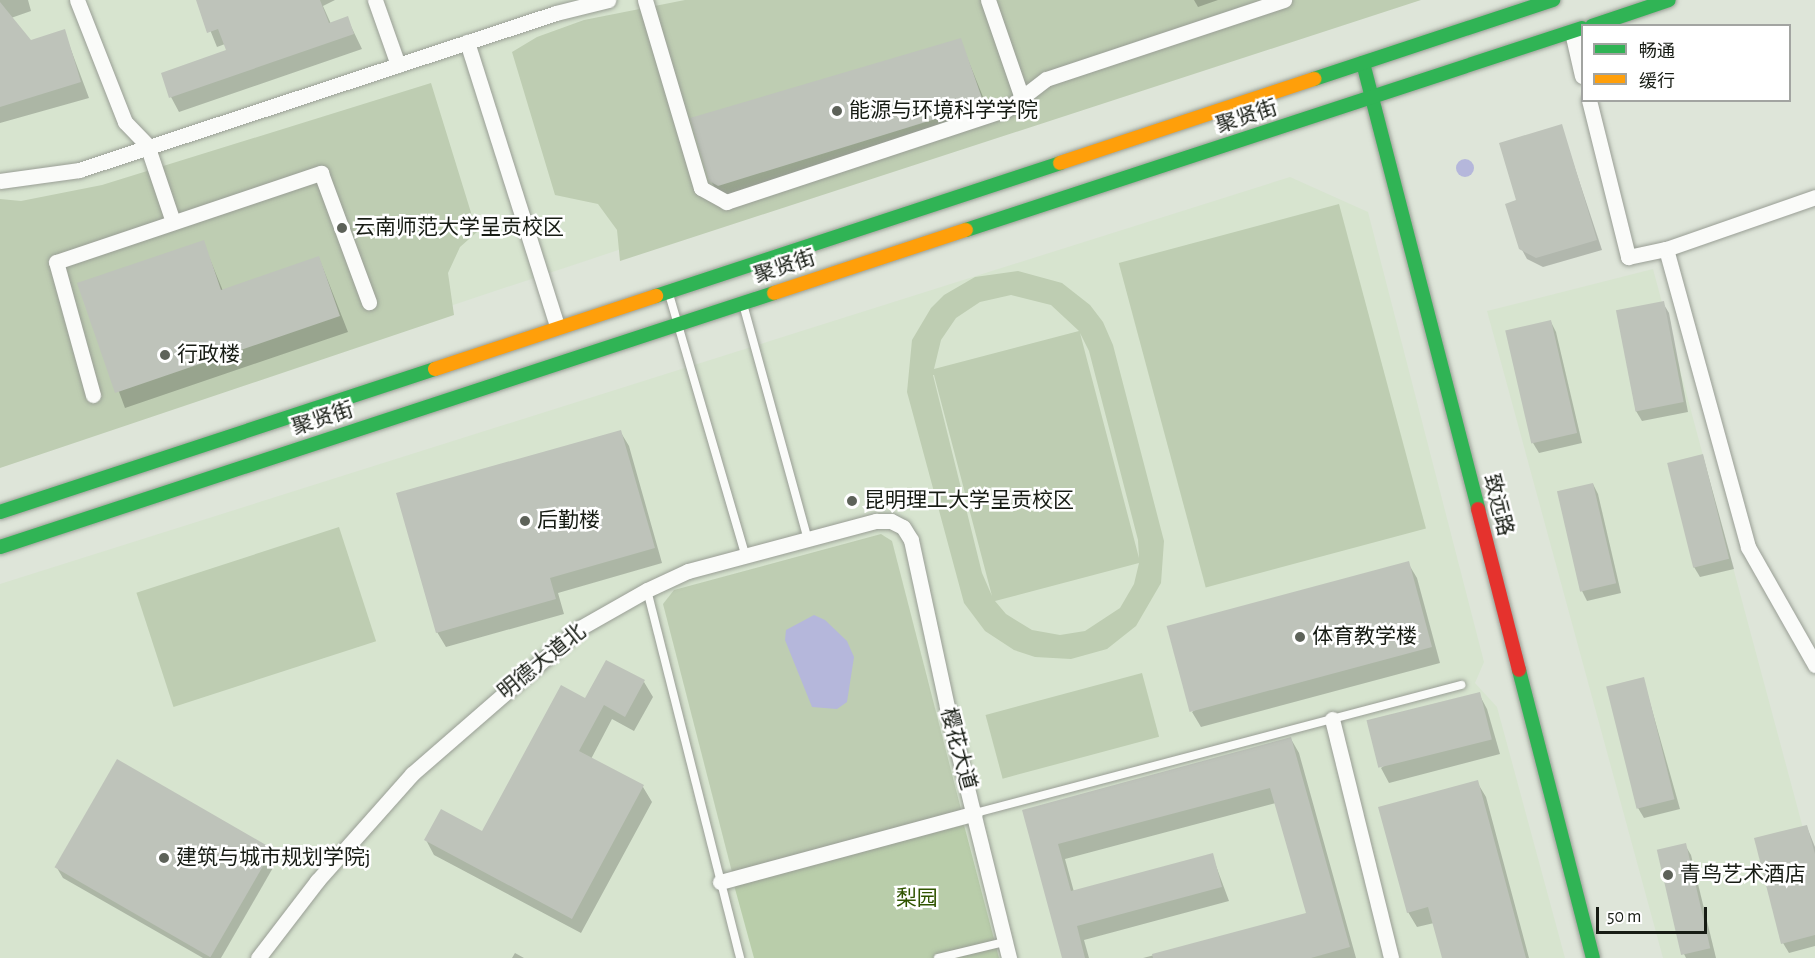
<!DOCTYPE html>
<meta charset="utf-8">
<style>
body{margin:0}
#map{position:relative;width:1815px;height:958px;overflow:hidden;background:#dee5d9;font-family:"Alegreya Sans","Noto Sans SC",sans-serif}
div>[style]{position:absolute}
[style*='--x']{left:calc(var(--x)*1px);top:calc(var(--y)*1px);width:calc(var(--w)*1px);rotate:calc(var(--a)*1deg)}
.built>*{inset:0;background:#d7e4cf}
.green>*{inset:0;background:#becdb2;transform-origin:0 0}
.forest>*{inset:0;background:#b9cdaa}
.water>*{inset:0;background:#b5b7db}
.round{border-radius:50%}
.shadow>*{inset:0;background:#0003}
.building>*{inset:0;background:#bec3ba;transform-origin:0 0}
.roads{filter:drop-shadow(0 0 2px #999e95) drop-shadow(0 0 2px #999e95)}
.lane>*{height:8px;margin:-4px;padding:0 4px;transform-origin:4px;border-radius:4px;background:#fafbf9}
.street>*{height:15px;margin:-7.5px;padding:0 7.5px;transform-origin:7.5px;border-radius:7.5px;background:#fafbf9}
.fast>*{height:14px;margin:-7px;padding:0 7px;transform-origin:7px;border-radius:7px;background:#30b455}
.slow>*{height:14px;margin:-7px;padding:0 7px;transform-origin:7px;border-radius:7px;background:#ff9f0a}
.jam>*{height:14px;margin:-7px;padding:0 7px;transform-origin:7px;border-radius:7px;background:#e5322d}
.dots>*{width:16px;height:16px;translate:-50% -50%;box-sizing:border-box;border:3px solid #fff;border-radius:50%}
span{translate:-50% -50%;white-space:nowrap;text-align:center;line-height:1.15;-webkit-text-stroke:5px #fff;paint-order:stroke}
.poi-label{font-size:21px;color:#171c14}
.left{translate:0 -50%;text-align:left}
.street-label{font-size:21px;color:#171c14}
.park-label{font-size:21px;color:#305400}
.legend{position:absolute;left:1581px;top:24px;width:210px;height:78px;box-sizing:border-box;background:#fff;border:2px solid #a2a4a1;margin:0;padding:8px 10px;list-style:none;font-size:18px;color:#171c14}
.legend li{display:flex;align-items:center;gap:12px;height:30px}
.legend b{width:30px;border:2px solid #a2a4a1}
.scale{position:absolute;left:1596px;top:907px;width:111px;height:27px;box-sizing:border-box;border:3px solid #171c14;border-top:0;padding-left:8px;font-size:18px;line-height:21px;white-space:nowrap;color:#171c14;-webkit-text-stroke:4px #fff;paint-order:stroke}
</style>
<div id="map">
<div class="built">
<i style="clip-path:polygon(0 0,1369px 0,0 456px)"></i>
<i style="clip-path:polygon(1290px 177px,1368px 212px,1484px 662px,1475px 683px,1497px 707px,1565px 958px,0 958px,0 584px)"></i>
<i style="clip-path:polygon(1653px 269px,1815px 873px,1815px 958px,1663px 958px,1487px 311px)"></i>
</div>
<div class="green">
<i style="clip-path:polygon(685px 0,1421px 0,620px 261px,617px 230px,598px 204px,555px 195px,512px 52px,537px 37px,584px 20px)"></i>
<i style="clip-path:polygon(431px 83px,477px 232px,460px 247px,448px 273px,454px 315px,0 468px,0 199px,21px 201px,102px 185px)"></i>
<i style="left:1339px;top:204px;width:336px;height:228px;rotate:75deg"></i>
<i style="clip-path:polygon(evenodd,1018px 271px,1062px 283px,1090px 305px,1103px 322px,1113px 345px,1164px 541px,1161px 583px,1136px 626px,1107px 649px,1071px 659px,1035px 657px,1014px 650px,985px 631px,964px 603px,907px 392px,912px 340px,931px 308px,944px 295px,975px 277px,1018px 271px,1011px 295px,1051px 305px,1079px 331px,934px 369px,941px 340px,956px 318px,980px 302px,1011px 295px,1018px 271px,1080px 333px,1089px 351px,1138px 540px,1139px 558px,1080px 333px,1018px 271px,933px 375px,934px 375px,992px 596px,982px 573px,933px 375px,1018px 271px,1139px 563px,1134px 584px,1120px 608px,1085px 631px,1060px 635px,1032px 630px,1006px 614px,995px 601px,1139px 563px)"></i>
<i style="left:339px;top:527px;width:120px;height:213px;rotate:72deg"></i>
<i style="clip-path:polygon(881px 534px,892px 541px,962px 813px,732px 872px,663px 604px,674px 590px)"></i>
<i style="left:1142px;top:673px;width:66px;height:162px;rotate:75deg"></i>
</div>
<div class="forest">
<i style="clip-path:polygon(964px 825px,999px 958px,754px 958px,734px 885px)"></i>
</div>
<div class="water">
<i class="round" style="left:1456px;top:159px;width:18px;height:18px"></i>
<i style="clip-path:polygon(814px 615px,825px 620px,847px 641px,854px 657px,847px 702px,837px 709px,812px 707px,785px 640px,786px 630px)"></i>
</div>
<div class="shadow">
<i style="clip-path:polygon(0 0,28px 0,31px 11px,11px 18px,30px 42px,64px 31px,89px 98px,0 123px)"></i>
<i style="clip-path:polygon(198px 0,335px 0,323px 6px,331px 24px,347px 18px,362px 49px,179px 112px,171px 97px,228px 51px,225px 44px,217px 47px)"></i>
<i style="clip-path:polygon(1194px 0,1218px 0,1198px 7px)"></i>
<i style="clip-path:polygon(960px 40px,992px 119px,720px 197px,711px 181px)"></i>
<i style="clip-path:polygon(1561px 126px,1602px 250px,1543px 267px,1527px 259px,1521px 248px,1518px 201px)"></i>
<i style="clip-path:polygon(203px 242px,223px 291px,319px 258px,348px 332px,125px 408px,79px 284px)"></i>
<i style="clip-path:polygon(1663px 303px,1669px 313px,1688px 412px,1642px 421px,1636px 411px,1618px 311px)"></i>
<i style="clip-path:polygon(1551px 322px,1556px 332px,1582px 443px,1539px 453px,1533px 443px)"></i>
<i style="clip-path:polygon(620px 431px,629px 446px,662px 563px,558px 593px,564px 614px,446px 647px,437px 632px)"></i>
<i style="clip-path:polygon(1703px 456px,1734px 569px,1700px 577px,1694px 567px)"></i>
<i style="clip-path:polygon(1593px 484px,1598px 494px,1621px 593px,1587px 601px,1582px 591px,1559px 492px)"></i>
<i style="clip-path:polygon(1408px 563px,1417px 578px,1440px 663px,1201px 727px,1192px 712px)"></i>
<i style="clip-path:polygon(1643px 678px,1680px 809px,1644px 818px,1638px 808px)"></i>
<i style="clip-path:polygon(644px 682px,653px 697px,634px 731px,612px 719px,591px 759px,643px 787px,652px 802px,581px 933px,434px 855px,426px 840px,483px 833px,586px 700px)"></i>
<i style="clip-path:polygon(1479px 694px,1487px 709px,1500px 754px,1389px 783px,1381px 768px)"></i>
<i style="clip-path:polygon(1291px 739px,1299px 753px,1356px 958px,1143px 958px,1308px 915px,1276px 803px,1065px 859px,1074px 892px,1212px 855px,1229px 901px,1084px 940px,1089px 958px,1064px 958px,1024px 811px)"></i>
<i style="clip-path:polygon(1477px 782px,1486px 797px,1529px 958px,1443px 958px,1434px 923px,1417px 927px,1408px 912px)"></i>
<i style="clip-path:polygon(1807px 827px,1815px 847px,1815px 946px,1789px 953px,1783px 943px)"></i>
<i style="clip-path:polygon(1685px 845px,1691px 855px,1716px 958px,1686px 958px,1684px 954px)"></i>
<i style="clip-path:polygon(272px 849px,278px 859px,221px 958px,203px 958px,63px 878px,57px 868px)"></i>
<i style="clip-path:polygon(515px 953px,524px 958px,512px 958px)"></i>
</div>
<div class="building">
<i style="clip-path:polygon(196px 0,320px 0,329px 23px,348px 16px,354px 34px,169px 98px,161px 73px,226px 50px,218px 29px,207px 33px)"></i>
<i style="clip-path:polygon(0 2px,31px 40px,65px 29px,81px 82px,0 107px)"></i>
<i style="clip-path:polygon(961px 38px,984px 104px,718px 186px,709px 181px,690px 118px)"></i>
<i style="clip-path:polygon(1562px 124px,1597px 240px,1536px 258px,1519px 249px,1505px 204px,1516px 200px,1499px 143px)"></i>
<i style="clip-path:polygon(204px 240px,221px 290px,319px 256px,340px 316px,115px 393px,77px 283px)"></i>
<i style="left:1664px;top:301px;width:103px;height:49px;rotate:79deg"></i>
<i style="left:1551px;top:320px;width:116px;height:47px;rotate:77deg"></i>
<i style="clip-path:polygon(621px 430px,655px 548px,550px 578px,556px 599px,436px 633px,396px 493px)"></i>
<i style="left:1703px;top:454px;width:108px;height:37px;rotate:76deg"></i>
<i style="left:1593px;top:483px;width:103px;height:37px;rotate:77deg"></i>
<i style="left:1409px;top:561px;width:89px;height:251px;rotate:75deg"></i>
<i style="clip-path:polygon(606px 660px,645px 680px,625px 717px,604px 705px,579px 751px,644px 785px,572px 919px,424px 840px,441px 809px,482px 831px,561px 685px,585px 698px)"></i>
<i style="left:1644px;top:677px;width:126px;height:39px;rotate:76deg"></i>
<i style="left:1480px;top:692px;width:49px;height:117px;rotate:76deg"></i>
<i style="clip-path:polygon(1291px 737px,1350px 947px,1311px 958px,1153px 958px,1152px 954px,1306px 913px,1270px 788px,1058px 844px,1071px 891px,1213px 853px,1222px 887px,1077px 926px,1085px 958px,1062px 958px,1022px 810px)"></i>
<i style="left:117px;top:759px;width:180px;height:125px;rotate:30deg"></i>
<i style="clip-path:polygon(1478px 780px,1526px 958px,1442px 958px,1428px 907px,1407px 913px,1378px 807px)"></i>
<i style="clip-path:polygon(1807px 825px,1815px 854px,1815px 935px,1781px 944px,1754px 838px)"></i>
<i style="left:1686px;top:843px;width:108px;height:30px;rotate:77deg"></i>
</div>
<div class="roads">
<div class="lane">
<i style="--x:669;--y:294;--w:271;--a:73.7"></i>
<i style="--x:743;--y:304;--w:242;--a:74.6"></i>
<i style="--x:647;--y:590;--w:380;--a:75.8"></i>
<i style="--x:975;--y:813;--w:503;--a:-14.76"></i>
<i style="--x:938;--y:958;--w:68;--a:-13.6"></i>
</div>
<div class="street">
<i style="--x:77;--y:0;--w:131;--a:68.5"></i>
<i style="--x:125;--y:122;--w:32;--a:46"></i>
<i style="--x:147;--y:145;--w:81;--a:71.3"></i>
<i style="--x:375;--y:0;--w:69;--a:70.5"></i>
<i style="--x:645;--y:0;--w:196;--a:73.4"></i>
<i style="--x:701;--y:188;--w:29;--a:29"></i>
<i style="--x:726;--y:202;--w:296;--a:-18.3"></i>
<i style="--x:1007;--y:109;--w:49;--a:-37.6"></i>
<i style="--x:1046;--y:79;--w:251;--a:-18.4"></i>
<i style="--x:988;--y:0;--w:104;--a:70.9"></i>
<i style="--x:1572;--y:32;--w:45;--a:77.2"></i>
<i style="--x:467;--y:42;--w:298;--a:72.4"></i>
<i style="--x:1589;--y:100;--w:162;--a:76"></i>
<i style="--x:1628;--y:257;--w:39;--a:-12"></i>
<i style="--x:1666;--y:249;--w:309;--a:74.6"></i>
<i style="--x:1748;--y:547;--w:136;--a:60.4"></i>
<i style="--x:0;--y:181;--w:80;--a:-7.9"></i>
<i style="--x:79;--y:170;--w:502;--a:-18.22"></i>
<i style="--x:556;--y:13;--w:54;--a:-14"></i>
<i style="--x:1666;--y:249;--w:158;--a:-19.2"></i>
<i style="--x:93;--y:395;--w:138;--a:-105.5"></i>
<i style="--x:56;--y:262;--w:280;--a:-18.6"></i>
<i style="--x:321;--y:173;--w:138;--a:69.6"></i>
<i style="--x:1332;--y:719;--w:246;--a:76.1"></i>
<i style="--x:720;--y:882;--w:264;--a:-15.1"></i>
<i style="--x:258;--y:958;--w:97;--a:-52.5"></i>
<i style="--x:317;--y:881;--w:143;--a:-48.4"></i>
<i style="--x:412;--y:774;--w:223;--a:-41"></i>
<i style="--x:580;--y:628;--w:77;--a:-29.6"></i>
<i style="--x:647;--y:590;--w:45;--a:-24.9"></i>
<i style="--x:688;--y:571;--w:195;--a:-14.9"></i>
<i style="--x:876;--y:521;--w:15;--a:0"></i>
<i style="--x:891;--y:521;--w:13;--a:27"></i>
<i style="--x:903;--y:527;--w:15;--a:58"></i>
<i style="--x:911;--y:540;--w:171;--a:77.8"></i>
<i style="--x:947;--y:707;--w:259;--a:76.1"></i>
</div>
<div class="fast">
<i style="--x:1592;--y:26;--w:81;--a:-18.7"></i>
<i style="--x:1363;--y:63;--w:461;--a:75.5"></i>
<i style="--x:1314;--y:79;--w:252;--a:-18.3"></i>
<i style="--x:966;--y:230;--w:648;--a:-18.16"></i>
<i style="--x:656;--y:296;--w:425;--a:-18.2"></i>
<i style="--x:0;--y:512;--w:458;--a:-18.2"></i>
<i style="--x:0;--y:547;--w:815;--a:-18.17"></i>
<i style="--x:1519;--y:670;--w:297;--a:75.6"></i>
</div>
<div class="slow">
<i style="--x:1060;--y:163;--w:268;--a:-18.3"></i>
<i style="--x:774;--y:293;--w:202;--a:-18.2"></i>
<i style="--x:435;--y:369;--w:233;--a:-18.3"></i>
</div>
<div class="jam">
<i style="--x:1478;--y:509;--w:166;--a:75.7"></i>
</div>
</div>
<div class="dots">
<i style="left:837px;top:111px;background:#5d6259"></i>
<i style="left:342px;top:228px;background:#5d6259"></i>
<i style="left:165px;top:355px;background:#5d6259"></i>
<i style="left:852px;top:501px;background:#5d6259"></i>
<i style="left:525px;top:521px;background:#5d6259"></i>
<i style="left:1300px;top:637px;background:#5d6259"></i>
<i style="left:164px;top:858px;background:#5d6259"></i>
<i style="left:1668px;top:875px;background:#5d6259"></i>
</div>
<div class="poi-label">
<span class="left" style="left:849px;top:111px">能源与环境科学学院</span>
<span class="left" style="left:354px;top:228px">云南师范大学呈贡校区</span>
<span class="left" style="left:177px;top:355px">行政楼</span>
<span class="left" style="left:864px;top:501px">昆明理工大学呈贡校区</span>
<span class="left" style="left:537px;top:521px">后勤楼</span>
<span class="left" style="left:1312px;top:637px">体育教学楼</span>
<span class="left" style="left:176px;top:858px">建筑与城市规划学院j</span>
<span class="left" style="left:1680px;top:875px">青鸟艺术酒店</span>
</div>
<div class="street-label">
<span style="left:1247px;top:117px;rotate:-18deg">聚贤街</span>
<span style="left:785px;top:267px;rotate:-18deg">聚贤街</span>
<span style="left:323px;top:419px;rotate:-18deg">聚贤街</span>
<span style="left:1498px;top:505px;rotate:76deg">致远路</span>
<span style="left:542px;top:662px;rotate:-39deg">明德大道北</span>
<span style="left:958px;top:749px;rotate:75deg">樱花大道</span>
</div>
<div class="park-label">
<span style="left:917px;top:899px">梨园</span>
</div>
<ul class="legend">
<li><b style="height:8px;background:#30b455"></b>畅通</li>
<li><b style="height:8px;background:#ff9f0a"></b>缓行</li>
</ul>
<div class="scale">50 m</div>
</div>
